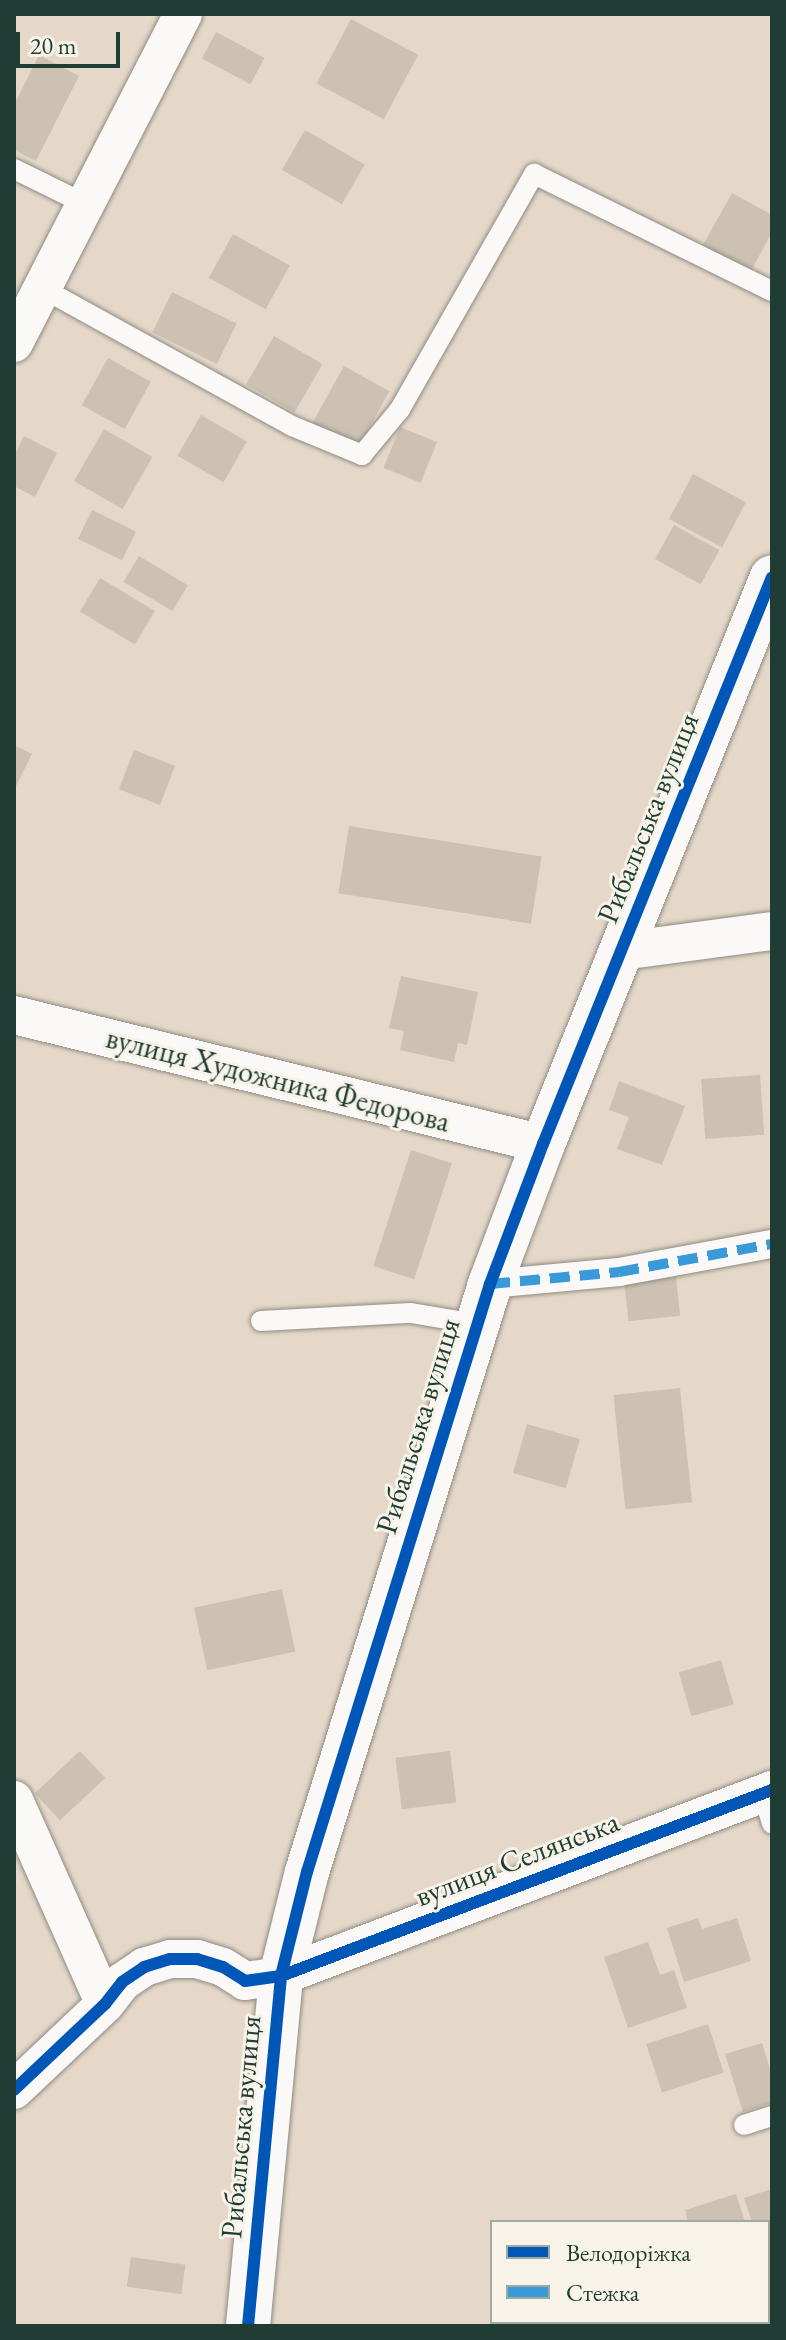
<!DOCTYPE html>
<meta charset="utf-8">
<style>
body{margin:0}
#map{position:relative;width:786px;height:2340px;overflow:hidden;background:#e6d8c9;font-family:"EB Garamond",serif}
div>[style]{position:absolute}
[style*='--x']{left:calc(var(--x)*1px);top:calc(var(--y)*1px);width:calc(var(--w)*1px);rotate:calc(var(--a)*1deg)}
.building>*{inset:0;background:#ccc1b2;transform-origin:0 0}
.roads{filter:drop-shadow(0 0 2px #8e8c83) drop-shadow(0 0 2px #8e8c83)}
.service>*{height:20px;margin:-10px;padding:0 10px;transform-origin:10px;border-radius:10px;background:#fbf9f7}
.pedestrian>*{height:28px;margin:-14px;padding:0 14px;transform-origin:14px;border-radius:14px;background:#fbf9f7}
.minor>*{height:38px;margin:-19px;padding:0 19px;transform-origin:19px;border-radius:19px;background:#fbf9f7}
.tertiary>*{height:44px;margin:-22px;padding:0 22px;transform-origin:22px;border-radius:22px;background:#fbf9f7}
.quiet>*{height:10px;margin-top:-5px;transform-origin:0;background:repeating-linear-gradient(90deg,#3a99d8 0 20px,transparent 0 30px)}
.cycleway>*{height:12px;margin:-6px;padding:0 6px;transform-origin:6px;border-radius:6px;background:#0057b8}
span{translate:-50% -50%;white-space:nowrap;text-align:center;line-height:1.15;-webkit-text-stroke:6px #f7f3e8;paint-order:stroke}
.street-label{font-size:30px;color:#1f3d34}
.frame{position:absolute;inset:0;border:16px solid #1f3d34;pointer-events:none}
.legend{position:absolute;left:490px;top:2220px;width:280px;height:104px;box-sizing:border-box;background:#f7f3e8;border:2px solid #a1aaa0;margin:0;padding:10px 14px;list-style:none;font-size:24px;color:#1f3d34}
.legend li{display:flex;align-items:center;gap:16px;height:40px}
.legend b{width:40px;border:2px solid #a1aaa0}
.scale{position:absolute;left:16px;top:32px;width:104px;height:36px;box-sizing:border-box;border:4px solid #1f3d34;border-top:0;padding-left:10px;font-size:24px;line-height:28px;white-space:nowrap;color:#1f3d34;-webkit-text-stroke:6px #f7f3e8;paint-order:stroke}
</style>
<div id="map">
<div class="building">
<i style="left:351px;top:19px;width:76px;height:73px;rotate:28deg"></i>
<i style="left:216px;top:32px;width:55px;height:30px;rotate:28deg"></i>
<i style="clip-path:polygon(39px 55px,79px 76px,36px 161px,14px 150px,14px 105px)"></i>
<i style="left:305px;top:130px;width:69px;height:46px;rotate:30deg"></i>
<i style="clip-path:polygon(732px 193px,772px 215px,772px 232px,751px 271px,703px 245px)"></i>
<i style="left:233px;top:234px;width:65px;height:50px;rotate:29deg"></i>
<i style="left:172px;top:292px;width:72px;height:45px;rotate:26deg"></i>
<i style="left:274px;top:336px;width:56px;height:56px;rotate:30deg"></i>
<i style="left:108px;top:358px;width:49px;height:54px;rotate:29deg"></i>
<i style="left:344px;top:366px;width:52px;height:67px;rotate:29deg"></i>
<i style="left:201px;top:415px;width:53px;height:47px;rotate:30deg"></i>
<i style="left:400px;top:427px;width:40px;height:44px;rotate:22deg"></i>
<i style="left:104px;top:429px;width:56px;height:60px;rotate:30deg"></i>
<i style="clip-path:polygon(24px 436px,57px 453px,35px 497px,14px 486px,14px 456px)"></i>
<i style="left:693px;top:474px;width:60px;height:51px;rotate:28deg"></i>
<i style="left:92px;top:510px;width:49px;height:32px;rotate:26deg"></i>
<i style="left:674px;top:525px;width:52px;height:39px;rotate:29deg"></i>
<i style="left:139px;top:556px;width:57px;height:30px;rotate:31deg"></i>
<i style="left:100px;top:578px;width:64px;height:39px;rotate:31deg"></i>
<i style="clip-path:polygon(14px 745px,32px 754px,14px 790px)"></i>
<i style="left:134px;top:750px;width:44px;height:42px;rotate:21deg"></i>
<i style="left:349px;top:826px;width:195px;height:68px;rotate:9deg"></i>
<i style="clip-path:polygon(401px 976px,478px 992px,467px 1045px,458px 1043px,454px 1062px,400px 1050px,404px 1031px,389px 1028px)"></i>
<i style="left:760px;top:1075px;width:60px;height:59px;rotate:86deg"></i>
<i style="clip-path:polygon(619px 1081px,685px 1106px,662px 1165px,617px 1149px,629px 1117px,609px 1110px)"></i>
<i style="left:411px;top:1150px;width:43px;height:122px;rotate:18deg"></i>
<i style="left:676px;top:1277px;width:39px;height:52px;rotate:84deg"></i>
<i style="left:680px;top:1388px;width:115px;height:67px;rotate:84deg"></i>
<i style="left:527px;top:1424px;width:55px;height:51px;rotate:16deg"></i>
<i style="left:282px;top:1589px;width:64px;height:90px;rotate:78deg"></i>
<i style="left:721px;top:1660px;width:46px;height:44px;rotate:74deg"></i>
<i style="left:80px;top:1751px;width:37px;height:62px;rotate:47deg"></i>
<i style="left:450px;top:1751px;width:52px;height:55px;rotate:83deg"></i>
<i style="clip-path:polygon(698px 1918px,702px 1929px,737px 1918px,751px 1961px,684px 1982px,667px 1928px)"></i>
<i style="clip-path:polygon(648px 1942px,660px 1975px,674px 1970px,687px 2008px,628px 2028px,604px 1957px)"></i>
<i style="left:708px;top:2024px;width:51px;height:65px;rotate:72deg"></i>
<i style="clip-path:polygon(762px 2043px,772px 2076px,772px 2103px,743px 2112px,725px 2054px)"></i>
<i style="clip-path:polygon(772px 2189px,772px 2229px,768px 2230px,768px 2222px,752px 2222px,744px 2198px)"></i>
<i style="clip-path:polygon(736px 2194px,745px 2222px,688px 2222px,685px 2210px)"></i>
<i style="left:131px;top:2257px;width:55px;height:30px;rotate:8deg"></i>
</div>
<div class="roads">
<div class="service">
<i style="--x:14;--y:169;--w:79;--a:26.2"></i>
<i style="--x:42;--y:288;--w:286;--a:28.9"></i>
<i style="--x:292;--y:426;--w:76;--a:22.5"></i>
<i style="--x:362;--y:455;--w:60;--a:-50.4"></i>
<i style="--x:400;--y:409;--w:271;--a:-60.3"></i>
<i style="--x:534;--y:174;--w:265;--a:26.2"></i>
<i style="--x:261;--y:1321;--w:150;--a:-3.1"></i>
<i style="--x:411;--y:1313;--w:67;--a:9.5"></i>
<i style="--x:763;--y:1794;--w:31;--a:73"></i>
<i style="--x:744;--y:2125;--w:29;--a:-18"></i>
</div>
<div class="pedestrian">
<i style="--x:490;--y:1284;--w:130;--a:-5.3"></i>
<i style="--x:619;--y:1272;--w:156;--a:-10.4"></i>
</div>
<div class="minor">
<i style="--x:14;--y:343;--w:370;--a:-62.8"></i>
<i style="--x:622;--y:951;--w:151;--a:-7.6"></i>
<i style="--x:14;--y:1015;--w:545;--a:13.7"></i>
<i style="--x:14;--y:1800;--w:223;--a:66"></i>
<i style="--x:14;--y:2090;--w:125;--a:-43.4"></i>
<i style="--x:105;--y:2004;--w:28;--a:-52"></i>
<i style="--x:122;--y:1982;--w:27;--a:-34"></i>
<i style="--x:144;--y:1967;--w:27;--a:-17"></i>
<i style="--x:170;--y:1959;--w:27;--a:0"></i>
<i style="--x:197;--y:1959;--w:27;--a:17"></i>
<i style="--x:223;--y:1967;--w:26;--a:32"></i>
<i style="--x:245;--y:1981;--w:36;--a:-8"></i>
<i style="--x:281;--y:1976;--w:525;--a:-20.75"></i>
</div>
<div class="tertiary">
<i style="--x:248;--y:2326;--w:352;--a:-84.6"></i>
<i style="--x:281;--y:1976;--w:107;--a:-76"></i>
<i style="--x:307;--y:1872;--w:616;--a:-72.71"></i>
<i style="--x:490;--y:1284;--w:150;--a:-69.3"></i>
<i style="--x:543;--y:1144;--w:611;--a:-68.01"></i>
</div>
</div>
<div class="quiet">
<i style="--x:490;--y:1284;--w:130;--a:-5.3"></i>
<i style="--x:619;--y:1272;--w:156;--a:-10.4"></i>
</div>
<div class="cycleway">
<i style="--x:14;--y:2090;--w:125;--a:-43.4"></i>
<i style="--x:105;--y:2004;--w:28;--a:-52"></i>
<i style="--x:122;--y:1982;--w:27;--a:-34"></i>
<i style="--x:144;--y:1967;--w:27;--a:-17"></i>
<i style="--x:170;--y:1959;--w:27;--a:0"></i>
<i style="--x:197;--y:1959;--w:27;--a:17"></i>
<i style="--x:223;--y:1967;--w:26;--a:32"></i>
<i style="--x:245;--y:1981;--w:36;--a:-8"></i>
<i style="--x:281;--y:1976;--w:525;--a:-20.75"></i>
<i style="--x:248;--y:2326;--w:352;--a:-84.6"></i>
<i style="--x:281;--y:1976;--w:107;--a:-76"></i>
<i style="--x:307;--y:1872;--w:616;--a:-72.71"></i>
<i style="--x:490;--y:1284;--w:150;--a:-69.3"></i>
<i style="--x:543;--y:1144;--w:611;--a:-68.01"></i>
</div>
<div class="street-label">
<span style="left:648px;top:818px;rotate:-68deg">Рибальська вулиця</span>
<span style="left:278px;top:1080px;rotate:14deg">вулиця Художника Федорова</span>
<span style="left:418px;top:1426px;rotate:-73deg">Рибальська вулиця</span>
<span style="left:517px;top:1859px;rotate:-21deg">вулиця Селянська</span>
<span style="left:241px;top:2127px;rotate:-85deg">Рибальська вулиця</span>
</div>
<div class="frame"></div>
<ul class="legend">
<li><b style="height:10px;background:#0057b8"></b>Велодоріжка</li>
<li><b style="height:10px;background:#3a99d8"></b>Стежка</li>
</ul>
<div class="scale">20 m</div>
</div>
